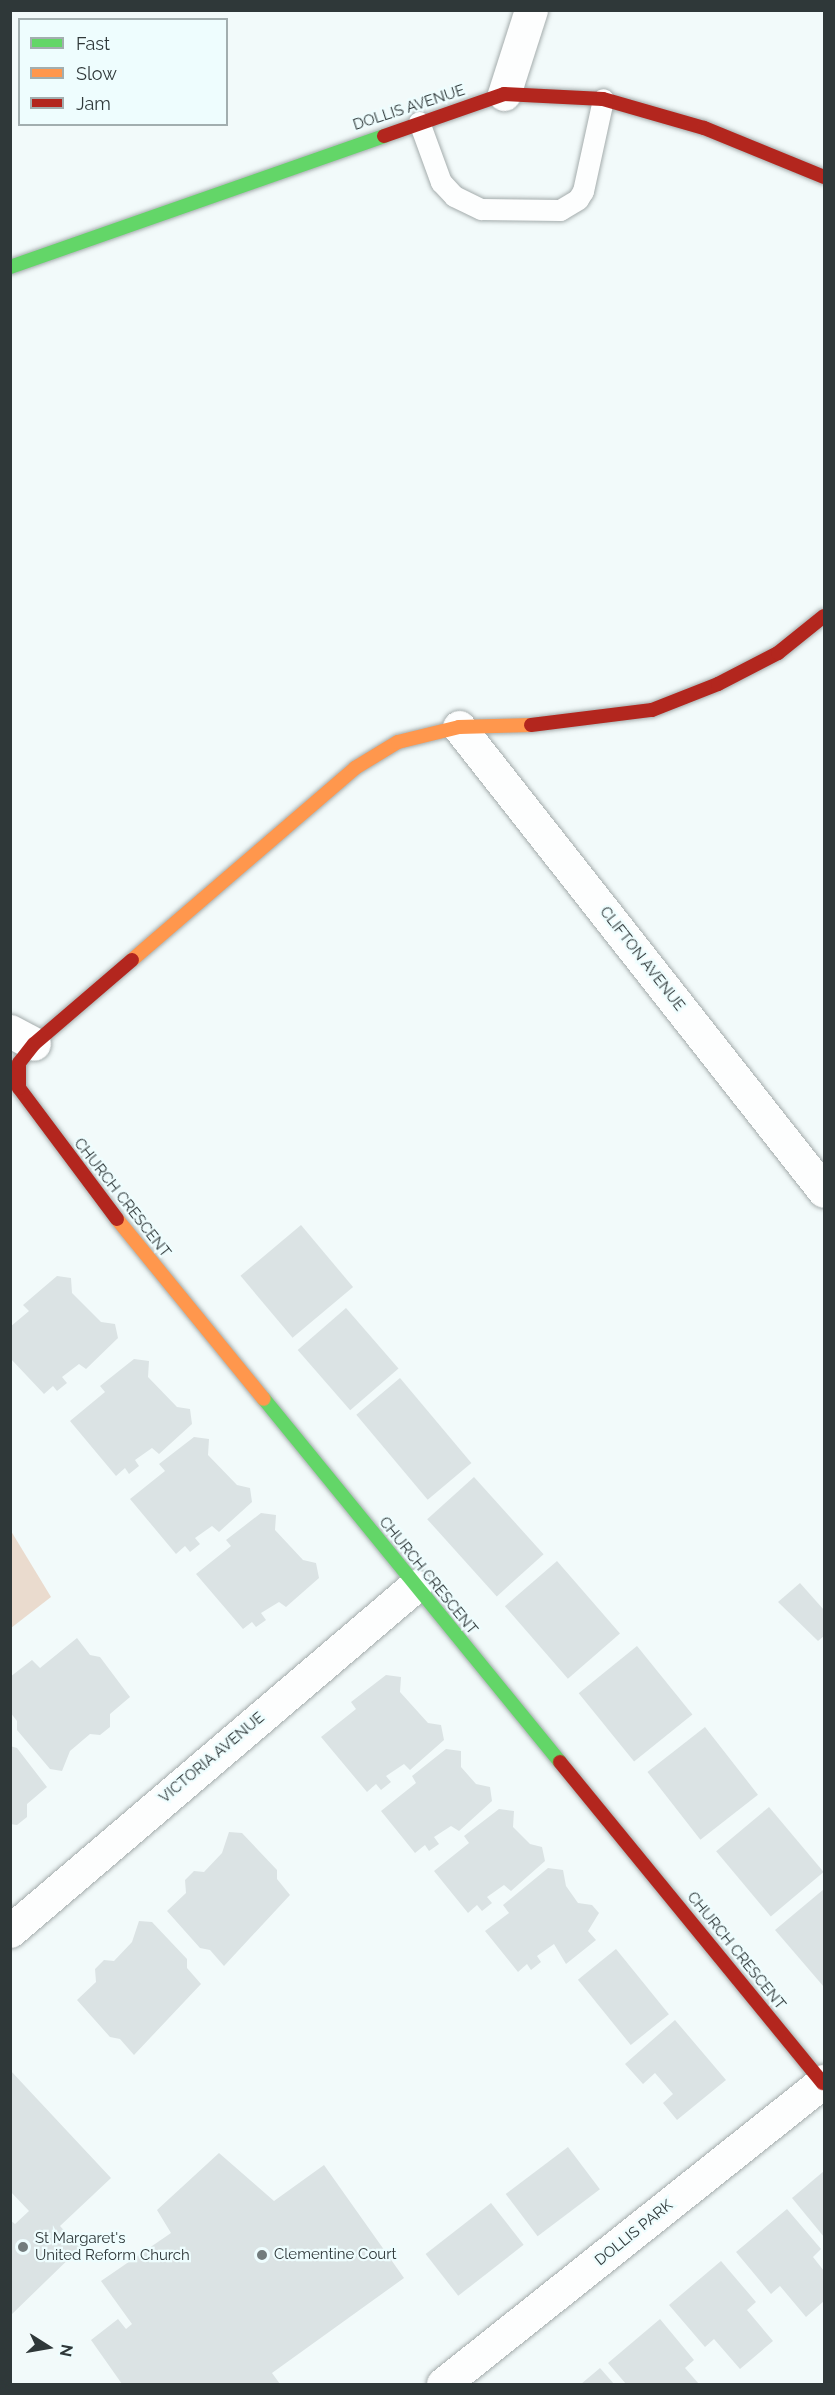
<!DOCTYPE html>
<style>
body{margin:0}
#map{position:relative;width:835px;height:2395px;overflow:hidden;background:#f2fafa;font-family:Raleway,sans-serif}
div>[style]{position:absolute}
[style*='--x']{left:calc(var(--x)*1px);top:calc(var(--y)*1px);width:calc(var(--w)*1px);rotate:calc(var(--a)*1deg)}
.green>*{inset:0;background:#eadbce}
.building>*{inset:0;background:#dbe3e4;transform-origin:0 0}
.roads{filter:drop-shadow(0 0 2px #a4acac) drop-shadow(0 0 2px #a4acac)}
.lane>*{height:21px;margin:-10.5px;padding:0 10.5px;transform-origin:10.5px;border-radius:10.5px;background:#fdfefe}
.street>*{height:33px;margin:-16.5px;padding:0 16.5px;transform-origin:16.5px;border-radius:16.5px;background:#fdfefe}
.fast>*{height:14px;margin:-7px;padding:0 7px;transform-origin:7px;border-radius:7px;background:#63d668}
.slow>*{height:14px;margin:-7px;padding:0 7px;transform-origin:7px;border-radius:7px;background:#ff974d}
.jam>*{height:14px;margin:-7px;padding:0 7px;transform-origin:7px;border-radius:7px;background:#b3261e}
.dots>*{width:16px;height:16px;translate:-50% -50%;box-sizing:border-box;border:3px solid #eefdfe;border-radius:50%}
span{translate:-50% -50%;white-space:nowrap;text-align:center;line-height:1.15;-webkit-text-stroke:4.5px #eefdfe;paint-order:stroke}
.street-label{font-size:15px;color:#2f3839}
.poi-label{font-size:15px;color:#2f3839}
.left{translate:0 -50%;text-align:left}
.frame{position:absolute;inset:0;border:12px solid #2f3839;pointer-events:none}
.legend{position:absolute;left:18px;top:18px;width:210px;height:108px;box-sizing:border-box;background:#eefdfe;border:2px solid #a2aeaf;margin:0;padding:8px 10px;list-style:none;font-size:18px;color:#2f3839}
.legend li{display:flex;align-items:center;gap:12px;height:30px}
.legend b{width:30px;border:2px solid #a2aeaf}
.north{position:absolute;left:18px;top:2317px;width:60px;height:60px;-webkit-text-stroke:4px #eefdfe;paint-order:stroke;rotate:101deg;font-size:16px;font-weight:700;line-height:24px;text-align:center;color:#2f3839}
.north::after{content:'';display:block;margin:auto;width:21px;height:27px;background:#2f3839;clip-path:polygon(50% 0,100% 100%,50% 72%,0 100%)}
</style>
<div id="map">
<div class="green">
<i style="clip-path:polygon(11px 1531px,51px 1597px,11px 1628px,10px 1628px)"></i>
</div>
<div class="building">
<i style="left:301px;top:1225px;width:81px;height:79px;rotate:50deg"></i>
<i style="clip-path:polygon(57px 1276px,71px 1278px,72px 1293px,101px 1322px,115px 1324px,118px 1338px,86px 1369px,79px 1364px,62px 1377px,67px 1383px,57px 1391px,53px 1386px,44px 1394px,10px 1358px,10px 1327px,29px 1311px,23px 1305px)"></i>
<i style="left:346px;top:1308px;width:80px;height:64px;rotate:49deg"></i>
<i style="clip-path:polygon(134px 1359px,149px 1361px,148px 1377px,177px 1407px,190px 1409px,192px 1424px,159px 1454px,152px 1448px,135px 1460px,139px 1466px,129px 1474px,125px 1468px,116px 1476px,70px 1421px,105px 1392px,100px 1386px)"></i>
<i style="left:400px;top:1378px;width:111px;height:57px;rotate:50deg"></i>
<i style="clip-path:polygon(194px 1437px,209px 1439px,208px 1455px,237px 1485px,250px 1488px,252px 1502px,219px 1532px,212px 1526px,195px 1538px,200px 1544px,190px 1552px,185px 1546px,176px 1554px,130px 1499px,165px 1471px,159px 1464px)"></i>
<i style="left:474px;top:1477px;width:104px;height:63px;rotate:48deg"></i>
<i style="clip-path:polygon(261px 1513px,276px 1515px,275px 1530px,303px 1560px,316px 1563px,319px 1578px,286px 1607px,279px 1602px,261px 1613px,266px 1620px,256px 1627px,252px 1622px,243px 1629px,196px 1574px,231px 1546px,226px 1540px)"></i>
<i style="left:557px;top:1561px;width:96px;height:69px;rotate:49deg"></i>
<i style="clip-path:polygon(800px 1583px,824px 1610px,824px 1636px,818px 1641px,778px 1602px)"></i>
<i style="clip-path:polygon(77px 1638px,90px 1655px,100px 1657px,130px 1697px,110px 1714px,110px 1727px,100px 1735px,90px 1734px,70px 1751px,62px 1771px,50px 1769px,17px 1730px,17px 1721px,10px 1712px,10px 1677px,32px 1660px,40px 1668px)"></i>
<i style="left:637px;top:1646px;width:88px;height:75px;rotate:51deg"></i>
<i style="clip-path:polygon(386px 1675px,401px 1677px,400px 1692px,428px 1723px,441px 1725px,444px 1740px,410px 1770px,404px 1764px,386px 1776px,391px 1782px,381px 1790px,376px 1784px,367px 1792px,321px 1737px,356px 1709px,351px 1702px)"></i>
<i style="left:705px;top:1727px;width:86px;height:73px;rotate:52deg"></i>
<i style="clip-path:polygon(10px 1746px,17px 1748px,47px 1787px,27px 1804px,27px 1817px,17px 1825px,10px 1824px)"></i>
<i style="clip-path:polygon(446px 1749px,461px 1751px,461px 1767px,476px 1784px,490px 1787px,492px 1801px,459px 1831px,451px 1826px,434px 1837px,439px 1844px,429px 1851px,425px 1845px,415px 1853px,381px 1811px,416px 1783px,412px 1776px)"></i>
<i style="left:769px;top:1807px;width:85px;height:69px;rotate:50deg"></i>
<i style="clip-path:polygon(499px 1809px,514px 1811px,513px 1827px,530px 1844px,542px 1847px,545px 1861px,511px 1891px,504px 1885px,487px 1897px,492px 1903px,482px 1911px,477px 1905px,468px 1913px,434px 1871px,469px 1843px,464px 1836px)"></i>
<i style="clip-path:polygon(229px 1832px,242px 1833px,277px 1870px,277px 1879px,290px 1895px,224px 1966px,210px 1950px,200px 1948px,167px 1911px,186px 1893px,185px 1880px,194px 1871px,204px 1872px,222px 1853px)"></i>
<i style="clip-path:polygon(548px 1868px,563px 1870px,566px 1886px,578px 1903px,592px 1905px,599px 1913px,588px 1931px,596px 1940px,566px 1964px,554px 1944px,537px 1956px,541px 1962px,531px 1970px,527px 1964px,518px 1972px,485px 1931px,509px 1913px,503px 1905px)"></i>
<i style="clip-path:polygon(824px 1889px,824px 1987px,775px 1930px)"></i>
<i style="clip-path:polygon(139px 1921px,152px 1922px,187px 1959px,187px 1968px,201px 1984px,134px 2055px,120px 2039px,110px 2037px,77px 2000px,96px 1982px,95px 1969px,104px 1960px,114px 1961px,132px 1942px)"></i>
<i style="left:616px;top:1949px;width:84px;height:49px;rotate:51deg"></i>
<i style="clip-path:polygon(675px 2020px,726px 2080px,677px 2120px,663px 2103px,673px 2094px,655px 2073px,643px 2084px,625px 2064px)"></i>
<i style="clip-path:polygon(10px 2070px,111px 2178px,60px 2226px,80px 2248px,10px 2316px,10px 2220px,15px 2224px,29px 2211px,10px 2191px)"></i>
<i style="left:568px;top:2147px;width:53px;height:78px;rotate:53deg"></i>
<i style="clip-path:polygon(219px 2153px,274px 2201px,324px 2165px,404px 2278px,272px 2373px,280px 2384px,122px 2384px,91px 2340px,118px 2319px,126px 2329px,132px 2324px,101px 2281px,171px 2233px,157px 2210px)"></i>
<i style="clip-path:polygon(824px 2171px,824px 2237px,792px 2198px)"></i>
<i style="left:491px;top:2203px;width:53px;height:83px;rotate:52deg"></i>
<i style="clip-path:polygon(787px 2209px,821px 2249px,813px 2257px,824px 2271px,824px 2301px,806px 2317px,780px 2286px,771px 2294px,736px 2252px)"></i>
<i style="clip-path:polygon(721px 2261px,756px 2302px,747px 2310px,773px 2341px,740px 2369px,714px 2339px,705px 2347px,669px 2305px)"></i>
<i style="clip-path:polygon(660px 2319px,694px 2360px,685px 2368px,699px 2384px,626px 2384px,608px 2363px)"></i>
<i style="clip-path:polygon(600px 2368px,614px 2384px,581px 2384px)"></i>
</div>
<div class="roads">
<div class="lane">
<i style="--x:419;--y:122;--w:64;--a:69.9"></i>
<i style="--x:441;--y:182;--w:19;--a:47"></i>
<i style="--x:454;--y:196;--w:30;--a:26"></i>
<i style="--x:481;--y:209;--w:79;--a:0.7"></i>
<i style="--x:560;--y:210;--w:21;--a:-31"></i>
<i style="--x:578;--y:199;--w:9;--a:-58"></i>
<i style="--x:583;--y:191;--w:94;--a:-77.7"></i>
</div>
<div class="street">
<i style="--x:504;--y:94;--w:88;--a:-72.2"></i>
<i style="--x:459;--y:727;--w:590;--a:51.81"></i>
<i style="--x:10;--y:1031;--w:27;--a:28"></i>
<i style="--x:10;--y:1931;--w:532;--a:-40.43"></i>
<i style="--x:443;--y:2384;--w:487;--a:-38.5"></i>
</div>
<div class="fast">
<i style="--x:10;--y:267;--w:396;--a:-19.3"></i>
<i style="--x:264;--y:1399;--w:468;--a:50.8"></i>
</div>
<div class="slow">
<i style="--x:132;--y:960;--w:294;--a:-40.7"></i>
<i style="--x:355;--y:768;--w:50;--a:-31.2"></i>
<i style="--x:398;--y:742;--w:63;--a:-13.8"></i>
<i style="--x:459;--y:727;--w:72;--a:-1.6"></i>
<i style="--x:117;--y:1219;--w:232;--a:50.8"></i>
</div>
<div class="jam">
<i style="--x:384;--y:136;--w:127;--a:-19.3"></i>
<i style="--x:504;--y:94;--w:99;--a:2.9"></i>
<i style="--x:603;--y:99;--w:105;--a:16"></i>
<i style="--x:704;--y:128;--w:130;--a:22.2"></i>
<i style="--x:531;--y:725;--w:122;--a:-7.1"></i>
<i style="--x:652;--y:710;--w:71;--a:-21.5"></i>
<i style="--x:718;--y:684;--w:68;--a:-27.3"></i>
<i style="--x:778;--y:653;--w:59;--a:-38.8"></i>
<i style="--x:117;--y:1219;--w:164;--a:-126.8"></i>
<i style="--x:19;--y:1088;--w:25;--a:-90"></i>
<i style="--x:19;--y:1063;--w:24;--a:-52"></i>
<i style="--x:34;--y:1044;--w:129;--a:-40.6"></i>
<i style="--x:560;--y:1762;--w:415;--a:50.7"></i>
</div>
</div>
<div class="dots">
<i style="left:23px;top:2247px;background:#737c7d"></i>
<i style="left:262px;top:2255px;background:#737c7d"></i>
</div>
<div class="street-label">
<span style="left:409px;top:108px;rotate:-18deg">DOLLIS AVENUE</span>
<span style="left:642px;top:959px;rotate:52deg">CLIFTON AVENUE</span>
<span style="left:122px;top:1198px;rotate:52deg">CHURCH CRESCENT</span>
<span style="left:428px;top:1576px;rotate:51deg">CHURCH CRESCENT</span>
<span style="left:212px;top:1758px;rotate:-40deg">VICTORIA AVENUE</span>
<span style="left:736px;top:1951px;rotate:51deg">CHURCH CRESCENT</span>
<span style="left:634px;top:2233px;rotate:-39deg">DOLLIS PARK</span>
</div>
<div class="poi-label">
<span class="left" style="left:35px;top:2247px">St Margaret's<br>United Reform Church</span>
<span class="left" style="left:274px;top:2255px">Clementine Court</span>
</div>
<div class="frame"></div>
<ul class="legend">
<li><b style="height:8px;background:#63d668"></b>Fast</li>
<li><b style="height:8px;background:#ff974d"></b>Slow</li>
<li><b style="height:8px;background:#b3261e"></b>Jam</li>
</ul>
<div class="north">N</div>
</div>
